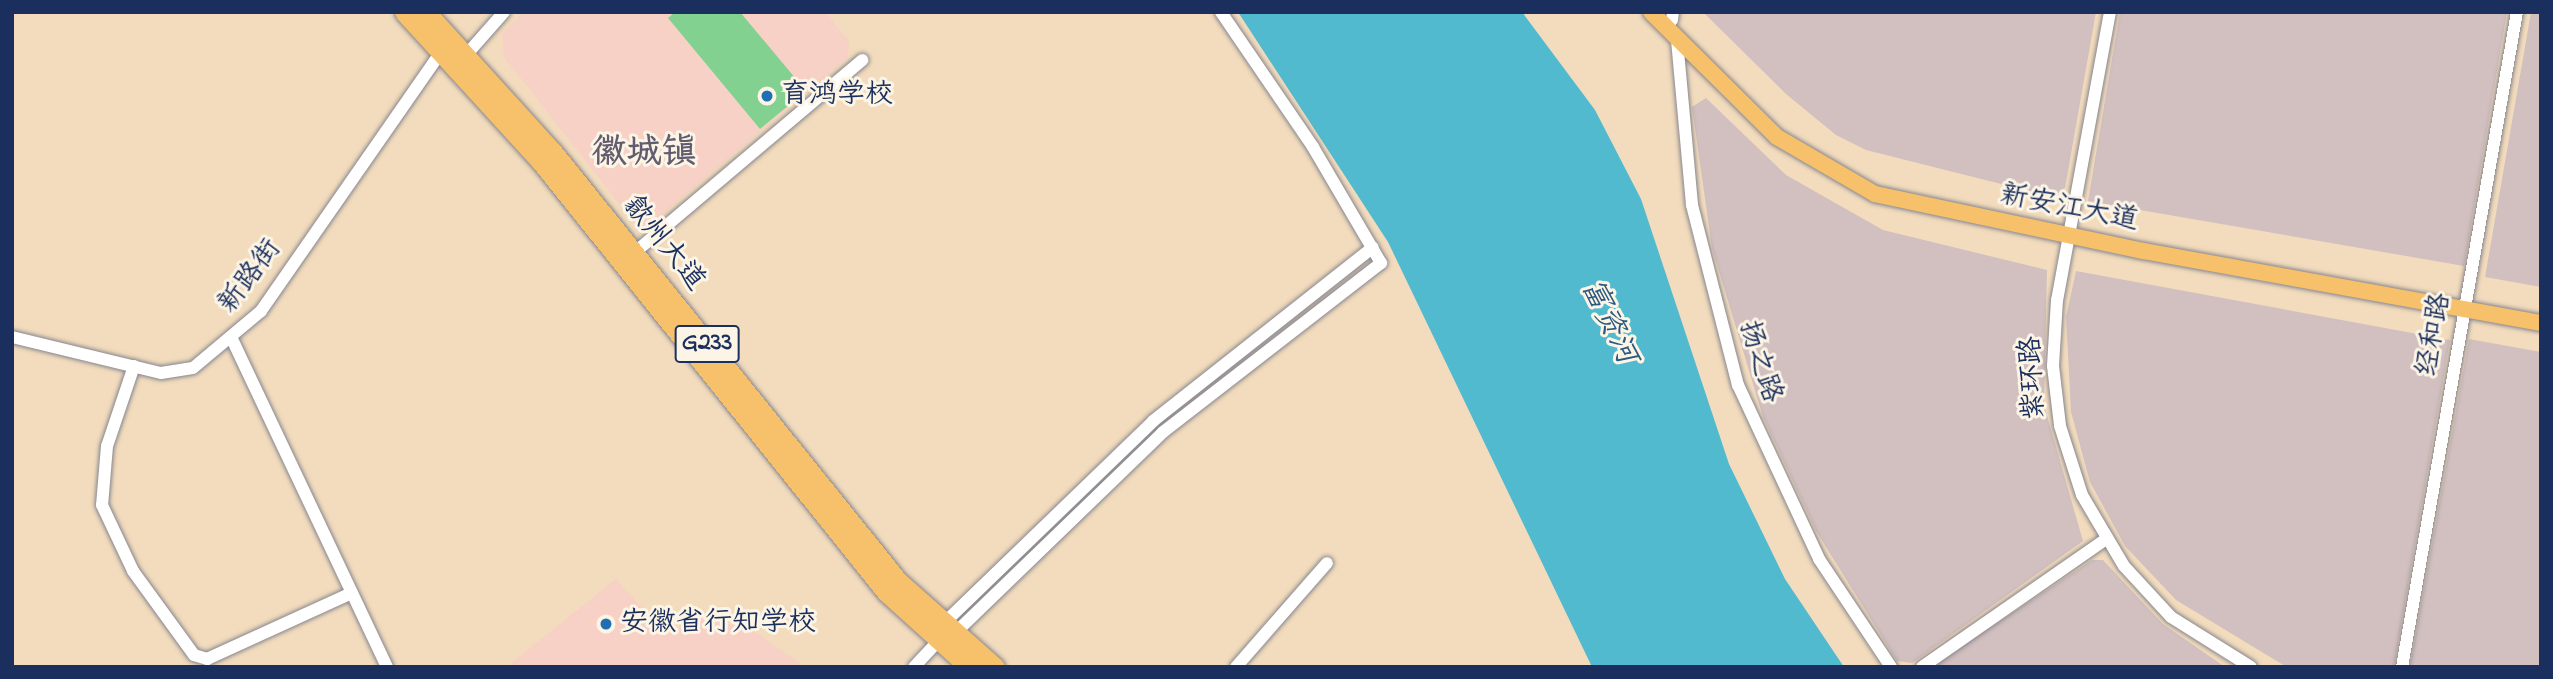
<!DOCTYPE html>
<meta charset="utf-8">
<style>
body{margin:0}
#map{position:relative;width:2553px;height:679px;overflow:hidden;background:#f3dcbd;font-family:"Indie Flower","LXGW WenKai TC",sans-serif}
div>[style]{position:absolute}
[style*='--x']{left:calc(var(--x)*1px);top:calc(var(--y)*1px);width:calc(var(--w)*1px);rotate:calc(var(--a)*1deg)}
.built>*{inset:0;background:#f7d1c6}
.industrial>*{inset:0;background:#d2bfbf}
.green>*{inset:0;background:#82d190}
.water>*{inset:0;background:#51bace}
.roads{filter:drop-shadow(0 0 2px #87868e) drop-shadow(0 0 2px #87868e)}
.minor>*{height:12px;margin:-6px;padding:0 6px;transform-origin:6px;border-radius:6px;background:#fff}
.major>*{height:16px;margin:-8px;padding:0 8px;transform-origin:8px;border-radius:8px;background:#f7c06b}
.highway>*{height:19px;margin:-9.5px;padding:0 9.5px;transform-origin:9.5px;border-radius:9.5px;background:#f7c06b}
.dots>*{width:19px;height:19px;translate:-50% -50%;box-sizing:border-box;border:4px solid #fcf5e5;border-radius:50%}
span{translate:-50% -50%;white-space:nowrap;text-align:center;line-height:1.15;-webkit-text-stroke:6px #fcf5e5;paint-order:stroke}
.shield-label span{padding:2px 5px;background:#fcf5e5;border:2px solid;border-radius:5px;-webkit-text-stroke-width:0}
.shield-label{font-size:26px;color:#1b2f5e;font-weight:700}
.poi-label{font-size:28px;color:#1b2f5e}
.left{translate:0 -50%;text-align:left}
.street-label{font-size:28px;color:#1b2f5e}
.water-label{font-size:30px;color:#2b5980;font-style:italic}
.district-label{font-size:35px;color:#615c6f;font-weight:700}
.frame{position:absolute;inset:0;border:14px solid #1b2f5e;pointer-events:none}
</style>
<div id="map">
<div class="built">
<i style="clip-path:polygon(523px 12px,825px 12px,849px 41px,848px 57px,641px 232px,504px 57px,502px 34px)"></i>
<i style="clip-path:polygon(616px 579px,667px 635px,700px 616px,754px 631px,806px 667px,506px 667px)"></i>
</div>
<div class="industrial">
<i style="clip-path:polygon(1703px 12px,2096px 12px,2065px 188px,2053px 197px,1866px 150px,1836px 135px,1786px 94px)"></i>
<i style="clip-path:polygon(2120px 12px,2507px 12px,2464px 266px,2088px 201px)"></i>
<i style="clip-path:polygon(2531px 12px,2541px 12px,2541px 287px,2485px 277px)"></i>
<i style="clip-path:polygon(1706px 98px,1786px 175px,1883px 230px,2047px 270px,2044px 405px,2083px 541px,1912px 663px,1897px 661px,1816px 531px,1763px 417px,1712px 248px,1692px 107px)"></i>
<i style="clip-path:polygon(2076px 271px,2450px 340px,2394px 667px,2285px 666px,2176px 600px,2125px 546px,2090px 482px,2071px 412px,2066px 317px)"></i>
<i style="clip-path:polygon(2469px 339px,2541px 352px,2541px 667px,2410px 667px)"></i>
<i style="clip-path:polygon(2092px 560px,2103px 560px,2163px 624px,2225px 667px,1931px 667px)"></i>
</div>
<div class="green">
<i style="clip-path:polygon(675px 12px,740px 12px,806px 91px,760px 129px,668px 18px)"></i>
</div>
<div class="water">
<i style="clip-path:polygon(1238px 12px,1522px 12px,1595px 110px,1641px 199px,1729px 464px,1785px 579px,1844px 667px,1592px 667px,1388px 242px)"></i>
</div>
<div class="roads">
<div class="minor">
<i style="--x:2110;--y:12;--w:293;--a:100.4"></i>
<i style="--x:2057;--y:300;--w:66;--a:93.5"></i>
<i style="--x:2053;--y:366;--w:60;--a:83.3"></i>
<i style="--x:2060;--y:426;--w:72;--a:72.3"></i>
<i style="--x:2082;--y:495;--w:82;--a:59.4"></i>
<i style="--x:2124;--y:566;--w:69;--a:47.3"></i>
<i style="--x:2171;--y:617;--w:94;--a:32"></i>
<i style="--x:1672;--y:20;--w:8;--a:-83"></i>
<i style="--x:1677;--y:40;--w:166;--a:84.8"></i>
<i style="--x:1692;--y:205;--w:186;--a:75.7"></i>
<i style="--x:1738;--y:385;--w:192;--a:65"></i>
<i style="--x:1819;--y:559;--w:130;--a:56.3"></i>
<i style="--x:467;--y:54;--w:56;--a:-48.6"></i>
<i style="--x:634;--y:253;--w:299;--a:-40.2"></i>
<i style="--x:12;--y:337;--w:153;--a:13.6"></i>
<i style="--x:161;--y:373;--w:32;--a:-9"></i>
<i style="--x:193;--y:368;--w:89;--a:-40"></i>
<i style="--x:261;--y:311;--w:317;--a:-55.2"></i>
<i style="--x:232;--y:339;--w:363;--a:64.7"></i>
<i style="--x:134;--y:366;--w:84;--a:108.6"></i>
<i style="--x:107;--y:446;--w:59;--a:94.8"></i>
<i style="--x:102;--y:505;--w:73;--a:64.8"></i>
<i style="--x:133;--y:571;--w:104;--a:54"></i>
<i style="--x:194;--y:655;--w:14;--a:17"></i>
<i style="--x:207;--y:659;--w:159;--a:-24.5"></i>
<i style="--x:939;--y:628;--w:298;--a:-44"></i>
<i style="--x:1153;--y:421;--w:280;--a:-38.3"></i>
<i style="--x:952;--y:636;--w:293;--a:-44"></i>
<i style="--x:1163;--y:432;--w:276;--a:-37.8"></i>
<i style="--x:1381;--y:263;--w:134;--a:-120.4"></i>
<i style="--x:1313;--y:147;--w:163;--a:-124.3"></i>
<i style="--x:914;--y:667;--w:34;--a:-47"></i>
<i style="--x:1236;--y:667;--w:138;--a:-48.8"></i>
<i style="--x:1922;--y:667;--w:224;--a:-34.8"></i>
<i style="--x:2402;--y:667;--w:665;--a:-80.04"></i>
</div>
<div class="major">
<i style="--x:1651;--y:12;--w:177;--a:44.8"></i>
<i style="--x:1777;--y:137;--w:113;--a:30.2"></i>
<i style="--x:1875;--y:194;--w:275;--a:12"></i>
<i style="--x:2144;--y:251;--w:403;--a:10.3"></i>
</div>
<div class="highway">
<i style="--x:404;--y:12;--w:203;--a:47.6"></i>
<i style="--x:541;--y:162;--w:551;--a:51.26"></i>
<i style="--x:886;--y:592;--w:112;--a:42.1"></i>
<i style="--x:426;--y:12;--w:189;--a:47.8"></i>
<i style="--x:553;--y:152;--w:551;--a:51.19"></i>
<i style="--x:898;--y:581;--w:130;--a:41.6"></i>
</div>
</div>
<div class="dots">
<i style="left:767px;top:96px;background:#1f6fb2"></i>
<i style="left:606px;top:624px;background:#1f6fb2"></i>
</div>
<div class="shield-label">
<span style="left:707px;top:344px">G233</span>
</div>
<div class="poi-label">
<span class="left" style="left:781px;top:96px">育鸿学校</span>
<span class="left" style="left:620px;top:624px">安徽省行知学校</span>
</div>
<div class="street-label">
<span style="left:2069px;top:209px;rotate:11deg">新安江大道</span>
<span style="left:663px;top:244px;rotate:51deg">歙州大道</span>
<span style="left:251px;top:277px;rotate:-53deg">新路街</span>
<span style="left:2435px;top:335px;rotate:-80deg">经和路</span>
<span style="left:1759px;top:362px;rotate:72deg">扬之路</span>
<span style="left:2034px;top:378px;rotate:-93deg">紫环路</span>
</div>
<div class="water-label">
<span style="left:1608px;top:322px;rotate:64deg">富资河</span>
</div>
<div class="district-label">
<span style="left:644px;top:154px">徽城镇</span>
</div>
<div class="frame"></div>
</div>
